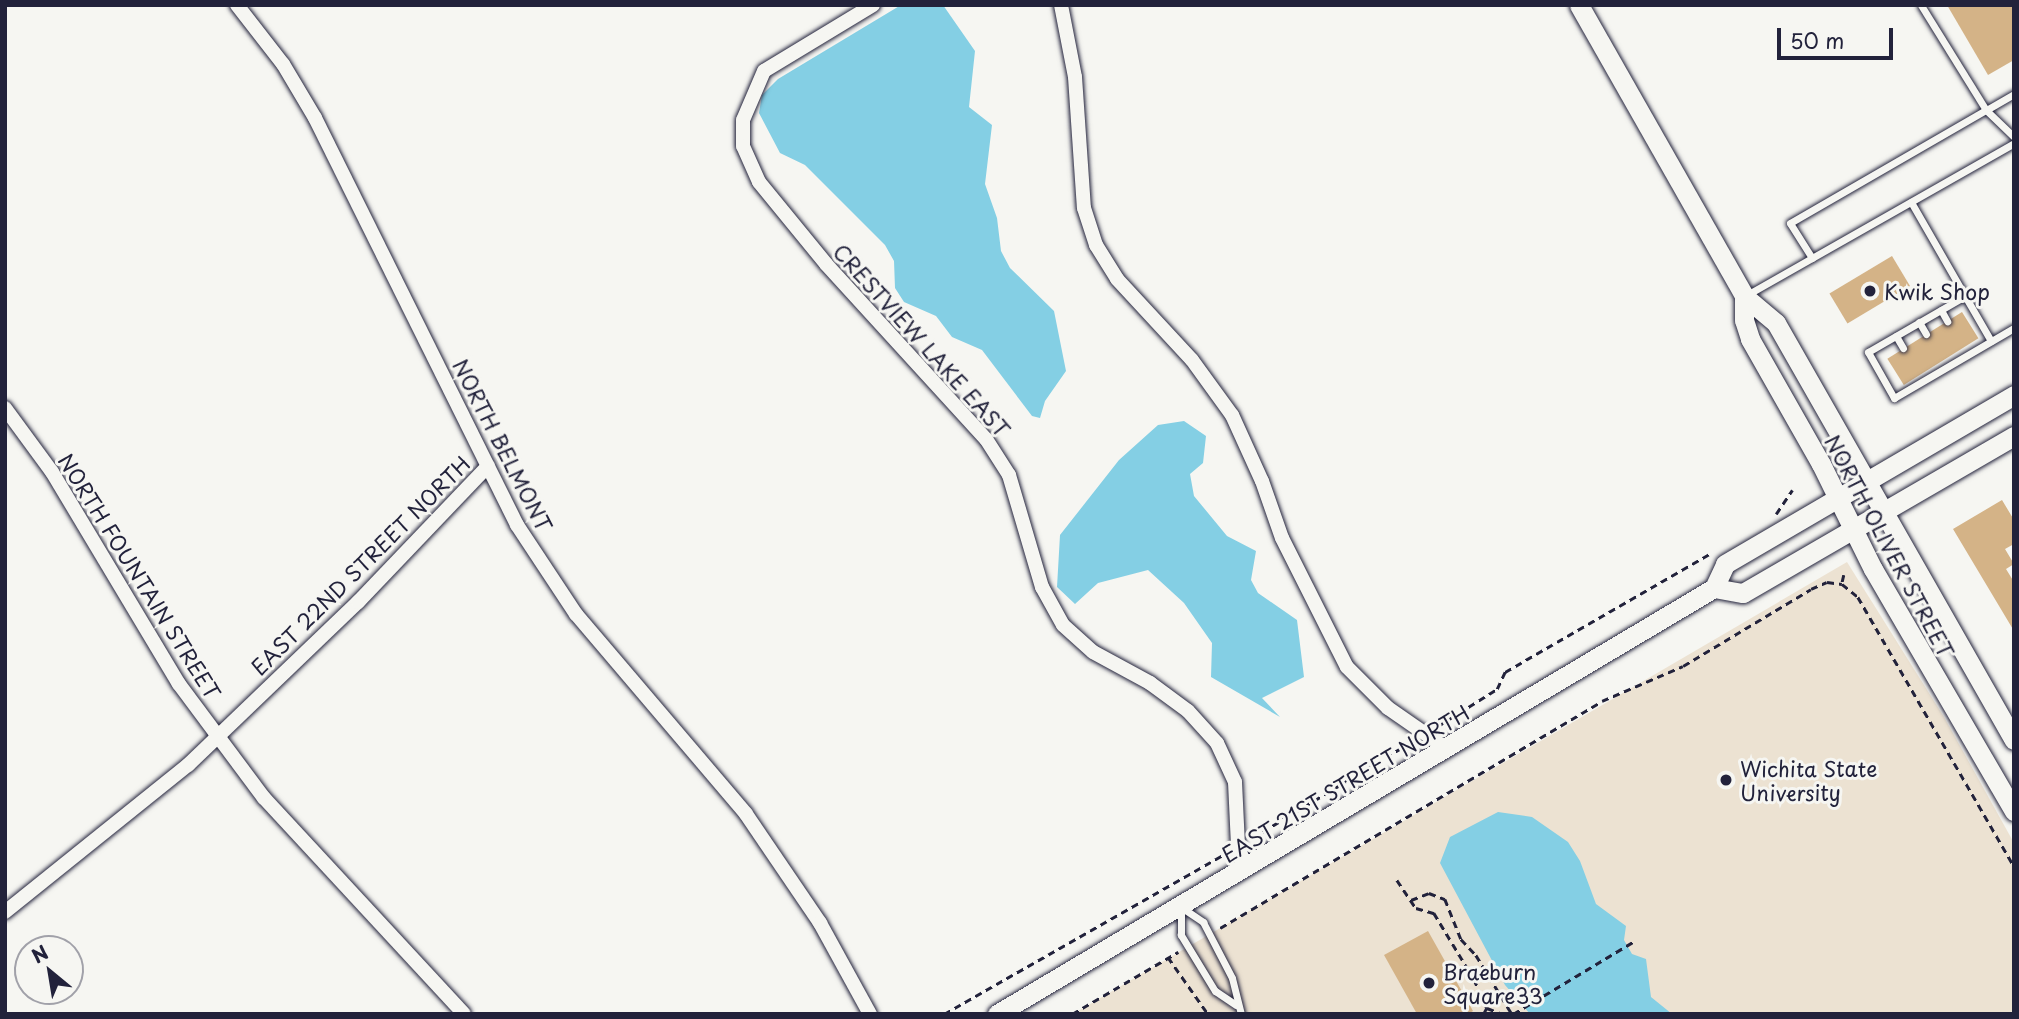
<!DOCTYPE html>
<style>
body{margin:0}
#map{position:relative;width:2019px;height:1019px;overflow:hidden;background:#f6f6f2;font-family:"Playpen Sans",sans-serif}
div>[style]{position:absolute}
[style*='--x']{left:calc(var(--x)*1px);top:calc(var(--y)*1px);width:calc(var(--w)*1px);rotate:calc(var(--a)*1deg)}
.built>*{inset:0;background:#ece2d2}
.water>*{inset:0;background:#84cfe4}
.building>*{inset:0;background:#d4b387;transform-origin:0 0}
.path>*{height:2.5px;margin-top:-1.25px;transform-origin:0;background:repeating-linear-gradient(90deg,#22223b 0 7px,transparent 0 12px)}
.roads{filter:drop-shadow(0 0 2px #22223b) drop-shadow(0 0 2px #22223b)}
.lane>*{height:7px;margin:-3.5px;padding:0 3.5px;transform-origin:3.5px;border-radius:3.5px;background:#f6f6f2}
.street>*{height:14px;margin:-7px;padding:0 7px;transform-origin:7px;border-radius:7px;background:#f6f6f2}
.secondary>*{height:19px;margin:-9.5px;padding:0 9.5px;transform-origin:9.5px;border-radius:9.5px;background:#f6f6f2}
.dots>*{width:19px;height:19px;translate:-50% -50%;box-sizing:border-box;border:4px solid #f6f6f2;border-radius:50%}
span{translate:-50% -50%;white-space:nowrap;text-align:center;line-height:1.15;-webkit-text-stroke:6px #f6f6f2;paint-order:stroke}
.poi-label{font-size:21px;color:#22223b}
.left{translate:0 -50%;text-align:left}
.street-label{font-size:21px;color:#22223b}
.frame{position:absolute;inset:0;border:7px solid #22223b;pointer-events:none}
.north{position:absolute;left:14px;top:935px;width:70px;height:70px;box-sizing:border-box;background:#f6f6f2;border:2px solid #a1a1a9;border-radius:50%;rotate:330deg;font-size:19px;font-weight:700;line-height:28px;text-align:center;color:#22223b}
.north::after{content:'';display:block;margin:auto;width:24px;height:32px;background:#22223b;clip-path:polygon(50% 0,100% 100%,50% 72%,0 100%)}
.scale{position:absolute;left:1777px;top:28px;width:116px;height:32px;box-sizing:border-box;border:4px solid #22223b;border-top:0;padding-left:9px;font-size:21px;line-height:24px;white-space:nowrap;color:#22223b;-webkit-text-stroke:5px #f6f6f2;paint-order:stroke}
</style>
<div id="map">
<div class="built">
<i style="clip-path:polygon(1847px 562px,1944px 717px,2014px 843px,2014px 1014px,1073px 1014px)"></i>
</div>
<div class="water">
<i style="clip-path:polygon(901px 5px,943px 5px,975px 51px,969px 107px,992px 125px,985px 184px,997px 218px,1001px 251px,1010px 268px,1054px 311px,1066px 371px,1045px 401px,1040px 418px,1032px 416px,982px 350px,952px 337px,936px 316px,904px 302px,895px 288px,894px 261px,885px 245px,805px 165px,780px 153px,759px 113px,762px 95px,778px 79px)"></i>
<i style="clip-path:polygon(1184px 421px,1206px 436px,1203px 463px,1190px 474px,1194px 496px,1227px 536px,1256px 551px,1251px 580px,1258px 593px,1297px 620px,1304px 677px,1262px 698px,1280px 717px,1211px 677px,1212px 643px,1184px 603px,1148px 570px,1098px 583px,1075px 604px,1057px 587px,1060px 535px,1119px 460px,1158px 425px)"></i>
<i style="clip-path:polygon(1498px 812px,1532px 817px,1568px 842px,1580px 861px,1596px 904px,1626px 926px,1624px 940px,1632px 954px,1646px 959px,1651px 997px,1672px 1014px,1530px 1014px,1505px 985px,1440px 863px,1450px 837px)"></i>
</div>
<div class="building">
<i style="clip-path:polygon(1947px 5px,2014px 5px,2014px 60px,1988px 75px)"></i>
<i style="left:1892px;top:256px;width:35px;height:73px;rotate:59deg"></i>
<i style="left:1962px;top:312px;width:31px;height:88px;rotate:58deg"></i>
<i style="clip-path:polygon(2002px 500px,2014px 520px,2014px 544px,2005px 549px,2014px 564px,2006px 569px,2014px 582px,2014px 631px,1953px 529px)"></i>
<i style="clip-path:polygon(1428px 931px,1473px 1011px,1468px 1014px,1417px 1014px,1384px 955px)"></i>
</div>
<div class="path">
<i style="--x:1776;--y:514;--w:29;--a:-56"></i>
<i style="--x:1844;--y:575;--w:9;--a:103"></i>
<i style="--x:1842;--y:584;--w:21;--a:39"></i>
<i style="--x:1858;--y:597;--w:311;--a:59.9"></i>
<i style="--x:1438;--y:726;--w:70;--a:-32.1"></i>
<i style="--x:1497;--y:689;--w:19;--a:-65"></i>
<i style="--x:1505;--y:672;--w:238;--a:-30"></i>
<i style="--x:1252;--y:838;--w:186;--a:-31.1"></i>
<i style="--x:1397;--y:880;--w:34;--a:56"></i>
<i style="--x:1416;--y:908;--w:19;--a:16"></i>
<i style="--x:1434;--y:913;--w:77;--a:58.8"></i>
<i style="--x:1474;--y:979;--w:32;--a:66"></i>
<i style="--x:1487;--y:1008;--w:7;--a:117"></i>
<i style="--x:1411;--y:900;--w:19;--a:-21"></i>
<i style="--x:1429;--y:893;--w:17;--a:21"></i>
<i style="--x:1445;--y:899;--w:43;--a:68.2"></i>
<i style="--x:1461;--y:939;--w:22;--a:47"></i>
<i style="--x:1476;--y:955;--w:69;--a:58.6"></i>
<i style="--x:1220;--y:928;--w:444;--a:-30.7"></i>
<i style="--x:1602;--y:701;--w:88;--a:-23.4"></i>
<i style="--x:1683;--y:666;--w:149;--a:-31"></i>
<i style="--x:1811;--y:589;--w:17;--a:-24"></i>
<i style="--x:1827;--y:582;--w:15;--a:8"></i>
<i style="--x:1168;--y:957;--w:70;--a:54.9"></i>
<i style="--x:1487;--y:1008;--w:17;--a:21"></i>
<i style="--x:944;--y:1014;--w:323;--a:-29.7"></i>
<i style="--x:1072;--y:1014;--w:123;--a:-30.3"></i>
<i style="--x:1513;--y:1014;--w:140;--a:-31"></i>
</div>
<div class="roads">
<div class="lane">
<i style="--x:2014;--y:94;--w:32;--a:150"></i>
<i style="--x:1986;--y:110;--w:39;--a:44"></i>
<i style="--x:1911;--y:202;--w:108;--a:60.1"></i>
<i style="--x:1965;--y:296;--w:112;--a:150"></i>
<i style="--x:1868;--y:352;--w:53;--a:60.5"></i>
<i style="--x:1894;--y:398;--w:139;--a:-30.3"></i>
<i style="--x:1812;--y:258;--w:41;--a:-122.2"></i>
<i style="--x:1790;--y:223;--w:226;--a:-30"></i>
<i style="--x:1986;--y:110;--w:123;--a:-121.8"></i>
<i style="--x:1745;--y:296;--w:309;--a:-29.6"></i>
<i style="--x:1965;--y:296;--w:52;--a:60"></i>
<i style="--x:1941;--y:310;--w:13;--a:61"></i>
<i style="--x:1919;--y:322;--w:14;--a:60"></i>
<i style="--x:1896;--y:336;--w:14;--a:60"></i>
<i style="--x:1236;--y:1005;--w:25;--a:-146"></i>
<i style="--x:1215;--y:991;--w:66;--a:-121.3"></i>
<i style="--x:1181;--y:935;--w:28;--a:-90"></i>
<i style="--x:1181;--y:907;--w:27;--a:34"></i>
<i style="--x:1203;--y:922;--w:63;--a:62.6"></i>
<i style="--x:1232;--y:978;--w:37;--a:76"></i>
</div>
<div class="street">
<i style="--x:237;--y:5;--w:75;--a:52.1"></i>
<i style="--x:283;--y:64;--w:63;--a:59.3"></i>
<i style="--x:315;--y:118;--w:454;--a:63.6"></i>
<i style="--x:517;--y:525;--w:107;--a:56.5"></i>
<i style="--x:576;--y:614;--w:262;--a:49.6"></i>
<i style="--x:746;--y:814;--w:132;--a:55.8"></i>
<i style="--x:820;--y:923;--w:104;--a:61.2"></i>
<i style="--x:873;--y:5;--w:127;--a:148.8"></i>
<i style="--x:764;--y:71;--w:53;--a:113.2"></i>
<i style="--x:743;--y:120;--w:26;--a:90"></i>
<i style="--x:743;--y:146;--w:39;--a:66"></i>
<i style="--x:759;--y:182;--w:106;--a:50.7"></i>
<i style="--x:826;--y:264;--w:237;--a:47.6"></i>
<i style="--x:986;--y:439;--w:43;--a:57.4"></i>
<i style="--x:1009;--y:475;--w:117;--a:73.6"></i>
<i style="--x:1042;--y:587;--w:43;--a:61.1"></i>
<i style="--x:1063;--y:625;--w:40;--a:42"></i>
<i style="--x:1093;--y:652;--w:65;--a:28.5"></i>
<i style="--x:1150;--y:683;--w:47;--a:36.4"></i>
<i style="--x:1188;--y:711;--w:43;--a:47.8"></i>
<i style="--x:1217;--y:743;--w:43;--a:65.2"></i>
<i style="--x:1235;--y:782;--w:64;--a:87.3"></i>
<i style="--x:1238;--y:846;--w:23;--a:70"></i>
<i style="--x:1061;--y:5;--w:73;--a:79"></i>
<i style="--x:1075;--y:77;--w:131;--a:86.1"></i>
<i style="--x:1084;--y:208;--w:39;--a:72"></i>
<i style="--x:1096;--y:245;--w:40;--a:58"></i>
<i style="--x:1117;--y:279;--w:110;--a:47.2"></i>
<i style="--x:1192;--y:360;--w:68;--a:54"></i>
<i style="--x:1232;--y:415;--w:72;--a:65.6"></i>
<i style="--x:1262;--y:481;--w:60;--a:70.7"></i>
<i style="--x:1282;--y:538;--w:144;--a:63.3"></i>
<i style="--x:1347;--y:667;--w:58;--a:45"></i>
<i style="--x:1388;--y:708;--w:72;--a:34.8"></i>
<i style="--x:5;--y:408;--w:79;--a:53.7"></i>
<i style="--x:52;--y:472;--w:247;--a:59.1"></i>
<i style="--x:179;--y:684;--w:142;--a:53.3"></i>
<i style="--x:264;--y:798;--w:294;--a:47.2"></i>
<i style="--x:5;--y:912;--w:235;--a:-38.8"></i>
<i style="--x:188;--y:765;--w:236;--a:-43.8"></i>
<i style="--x:358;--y:602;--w:188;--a:-46.3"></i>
</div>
<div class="secondary">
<i style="--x:1579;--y:5;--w:335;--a:60.4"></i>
<i style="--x:1744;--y:296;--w:42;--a:40.2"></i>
<i style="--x:1776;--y:323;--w:480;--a:60.3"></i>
<i style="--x:1744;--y:296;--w:24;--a:90"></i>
<i style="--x:1744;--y:320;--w:20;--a:72"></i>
<i style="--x:1750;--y:339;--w:144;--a:60.4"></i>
<i style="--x:1821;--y:464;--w:117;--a:63.7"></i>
<i style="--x:1873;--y:569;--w:280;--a:59.8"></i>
<i style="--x:1714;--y:588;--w:29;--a:10"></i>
<i style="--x:1743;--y:593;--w:313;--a:-30.1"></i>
<i style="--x:997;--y:1014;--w:834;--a:-30.72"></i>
<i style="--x:1714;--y:588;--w:26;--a:-65"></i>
<i style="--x:1725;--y:564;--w:335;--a:-30.3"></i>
</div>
</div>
<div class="dots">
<i style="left:1870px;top:291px;background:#22223b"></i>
<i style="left:1726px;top:780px;background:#22223b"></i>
<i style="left:1429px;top:983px;background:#22223b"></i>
</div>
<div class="poi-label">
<span class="left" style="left:1884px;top:291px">Kwik Shop</span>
<span class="left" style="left:1740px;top:780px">Wichita State<br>University</span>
<span class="left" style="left:1443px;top:983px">Braeburn<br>Square33</span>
</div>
<div class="street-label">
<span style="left:922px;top:340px;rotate:48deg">CRESTVIEW LAKE EAST</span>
<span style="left:503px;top:445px;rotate:63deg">NORTH BELMONT</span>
<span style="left:1890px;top:546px;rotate:62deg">NORTH OLIVER STREET</span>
<span style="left:360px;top:565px;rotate:-45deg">EAST 22ND STREET NORTH</span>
<span style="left:140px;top:576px;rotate:58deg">NORTH FOUNTAIN STREET</span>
<span style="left:1345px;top:783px;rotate:-31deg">EAST 21ST STREET NORTH</span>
</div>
<div class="frame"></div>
<div class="north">N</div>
<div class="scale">50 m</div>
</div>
